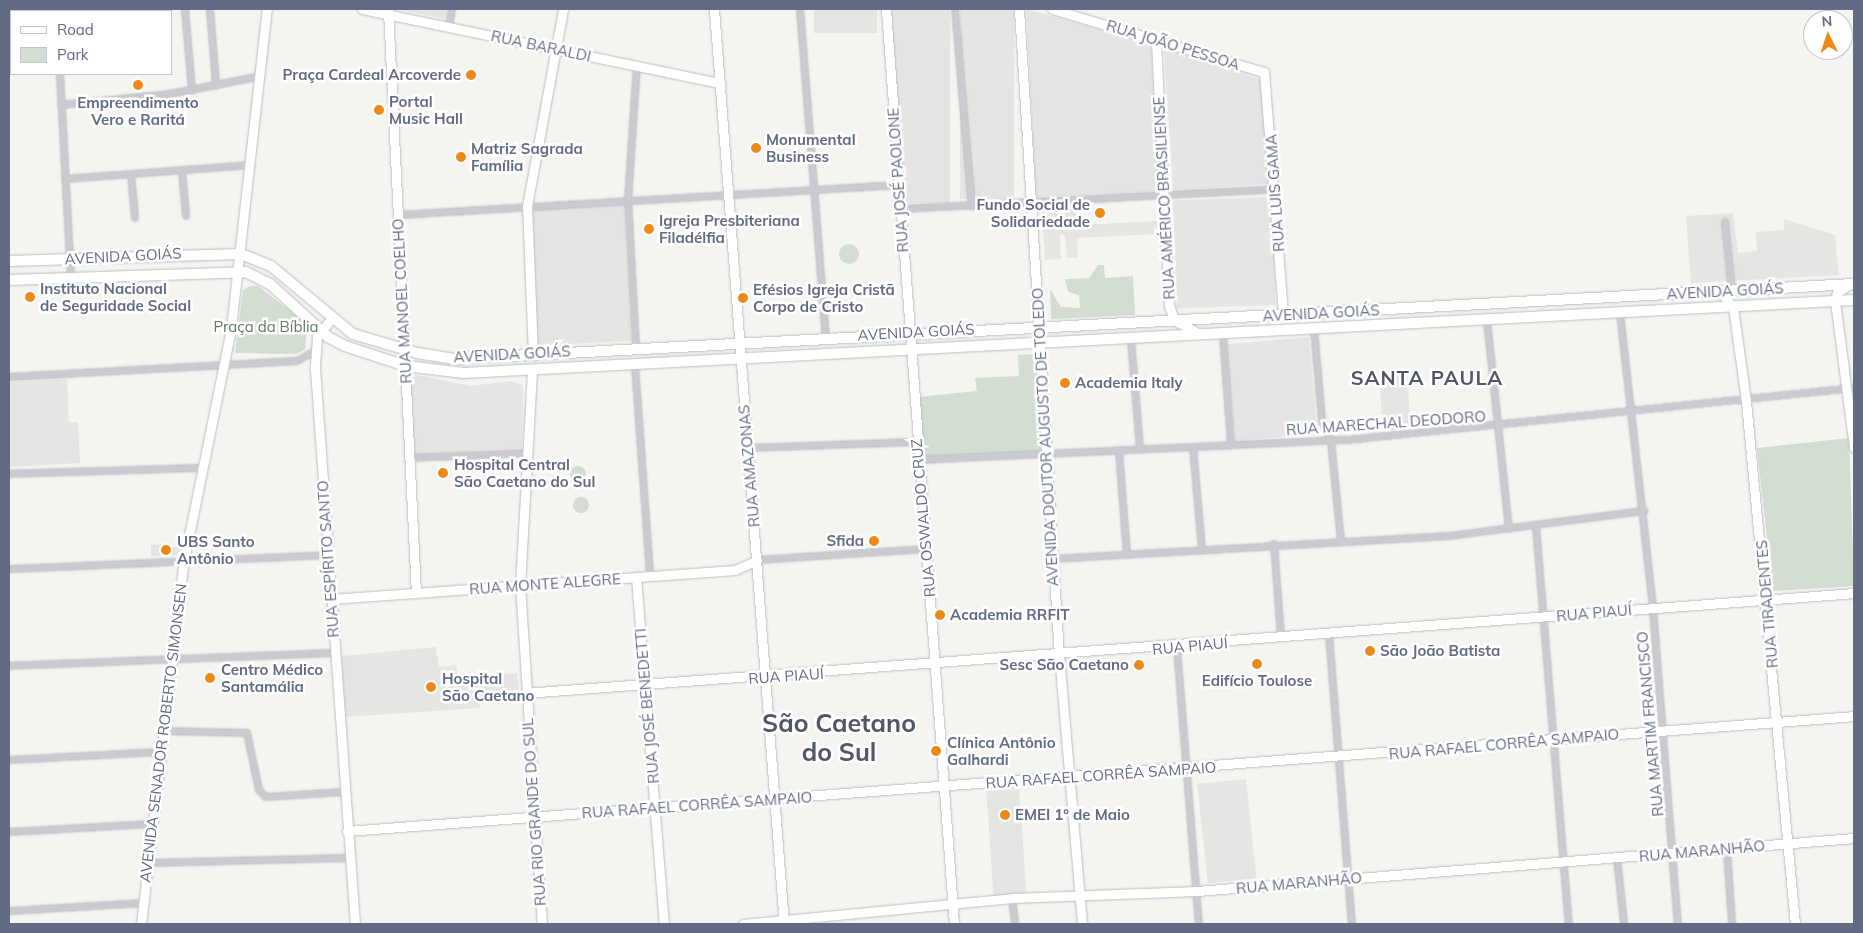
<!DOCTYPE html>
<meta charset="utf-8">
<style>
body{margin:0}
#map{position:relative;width:1863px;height:933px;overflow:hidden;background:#f4f5f1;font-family:Mulish,sans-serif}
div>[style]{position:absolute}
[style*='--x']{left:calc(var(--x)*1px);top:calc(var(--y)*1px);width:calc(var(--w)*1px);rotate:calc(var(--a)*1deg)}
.built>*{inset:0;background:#e5e6e4;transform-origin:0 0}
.green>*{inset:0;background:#d3ddd2}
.round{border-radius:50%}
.roads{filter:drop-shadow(0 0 1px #bbbdc3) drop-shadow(0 0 1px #bbbdc3)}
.street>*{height:6px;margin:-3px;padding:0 3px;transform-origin:3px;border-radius:3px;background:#c9cbcf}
.secondary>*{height:9px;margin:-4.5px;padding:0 4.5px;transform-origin:4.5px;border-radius:4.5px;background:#fff}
.primary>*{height:10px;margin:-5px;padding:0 5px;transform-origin:5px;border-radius:5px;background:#fff}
.dots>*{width:14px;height:14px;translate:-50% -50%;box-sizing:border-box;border:2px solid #fff;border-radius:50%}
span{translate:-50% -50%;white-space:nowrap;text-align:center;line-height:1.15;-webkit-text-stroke:5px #fff;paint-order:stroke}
.street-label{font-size:15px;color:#626b84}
.poi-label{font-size:15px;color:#626b84;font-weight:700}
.right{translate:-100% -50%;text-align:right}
.left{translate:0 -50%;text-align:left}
.park-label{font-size:15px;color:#617b64}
.district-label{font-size:20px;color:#505768;font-weight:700;letter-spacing:1px}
.town-label{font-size:25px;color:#505768;font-weight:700}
.frame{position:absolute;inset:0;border:10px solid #626b84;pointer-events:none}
.legend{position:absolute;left:10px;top:10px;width:162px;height:65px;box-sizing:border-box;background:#fff;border:1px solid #c0c4ce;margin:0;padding:6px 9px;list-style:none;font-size:15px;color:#626b84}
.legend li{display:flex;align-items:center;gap:10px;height:25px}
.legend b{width:25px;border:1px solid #c0c4ce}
.north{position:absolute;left:1803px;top:10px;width:50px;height:50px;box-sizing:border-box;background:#fff;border:1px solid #c0c4ce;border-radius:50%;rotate:356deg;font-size:14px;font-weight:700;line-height:20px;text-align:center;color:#626b84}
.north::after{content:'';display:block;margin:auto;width:18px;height:22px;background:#ee8918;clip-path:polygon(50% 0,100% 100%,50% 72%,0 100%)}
</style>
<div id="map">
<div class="built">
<i style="clip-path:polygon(396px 9px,447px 9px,445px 19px)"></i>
<i style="left:877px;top:9px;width:24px;height:63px;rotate:90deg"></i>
<i style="left:892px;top:9px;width:58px;height:194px"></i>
<i style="left:960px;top:9px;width:54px;height:190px"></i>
<i style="clip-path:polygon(1026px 9px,1151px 44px,1159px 191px,1036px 197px)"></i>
<i style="clip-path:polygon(1164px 48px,1263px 80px,1270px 184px,1173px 190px)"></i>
<i style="left:1272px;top:197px;width:108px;height:99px;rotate:88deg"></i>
<i style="left:624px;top:205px;width:136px;height:94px;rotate:87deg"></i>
<i style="clip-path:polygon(1076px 206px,1077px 225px,1157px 221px,1158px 234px,1077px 238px,1078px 258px,1067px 258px,1065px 235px,1060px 235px,1061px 259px,1045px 260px,1042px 212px,1058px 211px,1059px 226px,1065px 226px,1064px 207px)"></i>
<i style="clip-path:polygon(1733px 213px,1738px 253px,1757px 251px,1756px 232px,1784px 230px,1784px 219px,1835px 235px,1839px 275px,1691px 283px,1686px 216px)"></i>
<i style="left:1309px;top:337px;width:97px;height:83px;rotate:85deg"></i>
<i style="clip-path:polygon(410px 373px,470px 386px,511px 381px,523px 385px,522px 448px,413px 454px)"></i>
<i style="left:1407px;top:374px;width:55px;height:28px;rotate:86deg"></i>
<i style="clip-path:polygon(67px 379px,69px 422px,78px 422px,80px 463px,9px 467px,9px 382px)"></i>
<i style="clip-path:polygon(151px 544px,181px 548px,177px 555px,151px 556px)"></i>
<i style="clip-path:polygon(436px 647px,439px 667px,456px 665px,458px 678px,517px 673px,519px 696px,480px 699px,480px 708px,345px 717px,342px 656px)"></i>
<i style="left:1246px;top:779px;width:100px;height:49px;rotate:84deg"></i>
<i style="left:1019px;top:786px;width:108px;height:33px;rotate:86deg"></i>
</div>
<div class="green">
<i class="round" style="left:839px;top:244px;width:20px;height:20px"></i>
<i style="clip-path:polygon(1098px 265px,1104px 265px,1105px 278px,1133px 276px,1135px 315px,1051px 319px,1050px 289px,1061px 307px,1080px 308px,1079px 295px,1068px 292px,1065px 279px,1089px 278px)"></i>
<i style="clip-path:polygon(250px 286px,258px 286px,303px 321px,307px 330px,305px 349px,297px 354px,235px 353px,243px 290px)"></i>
<i style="clip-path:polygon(1034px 354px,1041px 452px,922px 457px,918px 397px,977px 391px,975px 378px,1019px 376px,1018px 355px)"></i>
<i style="clip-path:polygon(1849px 438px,1854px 586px,1773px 591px,1757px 448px)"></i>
<i class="round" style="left:570px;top:466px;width:16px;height:16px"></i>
<i class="round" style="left:573px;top:497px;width:16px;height:16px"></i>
</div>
<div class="roads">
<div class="street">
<i style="--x:57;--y:9;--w:2;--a:63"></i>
<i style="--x:185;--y:9;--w:82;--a:85.1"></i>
<i style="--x:210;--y:9;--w:77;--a:85.5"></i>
<i style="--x:800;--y:9;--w:329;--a:85.5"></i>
<i style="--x:955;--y:9;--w:198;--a:85.1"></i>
<i style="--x:449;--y:26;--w:17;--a:-80"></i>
<i style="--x:60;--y:74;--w:204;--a:86.9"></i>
<i style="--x:61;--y:105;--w:110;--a:-5.8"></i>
<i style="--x:170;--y:94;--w:93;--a:-11.2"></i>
<i style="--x:182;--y:170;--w:46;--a:85"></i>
<i style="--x:131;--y:174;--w:44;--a:84.8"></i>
<i style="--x:65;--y:179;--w:187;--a:-4.3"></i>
<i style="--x:900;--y:209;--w:377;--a:-3"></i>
<i style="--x:399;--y:215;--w:501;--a:-3.43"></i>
<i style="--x:1725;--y:222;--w:68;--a:84.1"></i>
<i style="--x:1620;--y:313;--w:298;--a:83.6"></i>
<i style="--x:1653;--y:609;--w:316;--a:85.5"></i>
<i style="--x:1487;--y:320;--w:210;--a:84"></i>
<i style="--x:1314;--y:329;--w:92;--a:85"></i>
<i style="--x:1322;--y:421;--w:22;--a:66"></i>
<i style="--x:1331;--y:441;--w:101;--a:84.3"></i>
<i style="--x:1223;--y:335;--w:110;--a:85.8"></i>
<i style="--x:1131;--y:339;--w:110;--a:85.3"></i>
<i style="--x:636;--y:347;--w:147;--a:-93.1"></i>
<i style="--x:628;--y:200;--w:134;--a:-86.2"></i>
<i style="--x:635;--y:365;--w:212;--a:85.9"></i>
<i style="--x:9;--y:377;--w:288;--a:-3.2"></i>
<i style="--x:297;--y:361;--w:21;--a:-29"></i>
<i style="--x:1193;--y:447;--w:102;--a:85"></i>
<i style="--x:747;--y:448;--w:170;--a:-2"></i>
<i style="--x:1119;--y:451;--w:103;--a:85.6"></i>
<i style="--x:408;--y:458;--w:119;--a:-2.4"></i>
<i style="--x:918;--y:460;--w:429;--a:-2.7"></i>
<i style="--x:1347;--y:440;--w:510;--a:-5.86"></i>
<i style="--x:9;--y:474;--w:194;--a:-1.8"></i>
<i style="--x:1536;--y:526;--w:399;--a:85.3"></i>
<i style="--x:1274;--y:544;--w:94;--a:85.7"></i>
<i style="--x:1052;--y:559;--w:398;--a:-3.3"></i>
<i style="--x:1449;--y:536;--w:197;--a:-7.3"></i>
<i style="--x:757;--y:560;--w:169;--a:-3.7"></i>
<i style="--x:9;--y:569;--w:319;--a:-2.5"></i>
<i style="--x:1329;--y:634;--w:291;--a:85.5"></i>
<i style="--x:1177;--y:647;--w:278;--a:85.5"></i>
<i style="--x:9;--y:666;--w:325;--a:-2.3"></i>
<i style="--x:163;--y:731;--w:84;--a:1.4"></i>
<i style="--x:247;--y:733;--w:58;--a:78.1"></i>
<i style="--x:259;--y:790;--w:10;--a:45"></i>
<i style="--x:266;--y:797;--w:78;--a:-3.7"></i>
<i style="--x:9;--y:760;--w:151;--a:-3"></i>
<i style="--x:9;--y:832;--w:143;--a:-3.2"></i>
<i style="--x:1727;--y:850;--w:74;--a:86.1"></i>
<i style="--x:1617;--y:858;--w:66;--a:83.9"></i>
<i style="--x:147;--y:863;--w:201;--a:-1.4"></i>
<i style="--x:1012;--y:898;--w:26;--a:83"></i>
<i style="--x:9;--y:911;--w:133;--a:-3.4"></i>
</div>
<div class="secondary">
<i style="--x:362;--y:9;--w:366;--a:11.7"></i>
<i style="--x:388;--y:9;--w:585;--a:87.26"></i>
<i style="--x:714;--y:9;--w:918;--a:85.63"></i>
<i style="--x:886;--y:9;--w:918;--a:85.75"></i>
<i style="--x:1019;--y:9;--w:647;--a:86.46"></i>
<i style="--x:1059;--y:655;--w:270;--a:85.1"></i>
<i style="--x:1052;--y:9;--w:221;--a:16.6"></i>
<i style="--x:1264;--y:72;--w:244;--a:85.5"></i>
<i style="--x:120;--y:11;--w:46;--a:-2.5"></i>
<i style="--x:9;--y:17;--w:2;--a:0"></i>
<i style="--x:1156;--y:41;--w:264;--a:87.2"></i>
<i style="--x:1169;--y:305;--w:16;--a:72"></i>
<i style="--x:1174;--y:320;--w:29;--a:29"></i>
<i style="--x:1848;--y:285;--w:14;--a:144"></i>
<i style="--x:1837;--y:293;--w:8;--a:104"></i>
<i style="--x:1835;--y:301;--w:148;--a:82.6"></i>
<i style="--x:1719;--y:290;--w:22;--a:51"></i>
<i style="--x:1733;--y:307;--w:95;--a:82.1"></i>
<i style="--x:1746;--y:401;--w:525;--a:84.65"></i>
<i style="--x:331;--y:319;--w:23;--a:128"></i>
<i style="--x:317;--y:337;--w:32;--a:94"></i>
<i style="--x:315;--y:369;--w:556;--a:85.88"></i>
<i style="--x:533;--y:354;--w:148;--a:-92.3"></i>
<i style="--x:527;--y:206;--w:200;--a:-79.6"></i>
<i style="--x:532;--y:371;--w:214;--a:93.2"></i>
<i style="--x:520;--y:585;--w:340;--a:86.3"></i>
<i style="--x:636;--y:577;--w:348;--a:85.4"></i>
<i style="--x:331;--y:599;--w:405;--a:-4.1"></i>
<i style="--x:735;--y:570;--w:24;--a:-24"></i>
<i style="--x:525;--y:693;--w:1333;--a:-4.3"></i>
<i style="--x:347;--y:831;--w:1511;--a:-4.36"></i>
<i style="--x:141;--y:924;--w:367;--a:-83.3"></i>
<i style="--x:184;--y:560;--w:237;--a:-78.5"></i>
<i style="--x:231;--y:328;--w:321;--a:-83.6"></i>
<i style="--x:743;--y:924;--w:270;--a:-5.5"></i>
<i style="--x:1012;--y:898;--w:185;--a:-2.2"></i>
<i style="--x:1197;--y:891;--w:659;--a:-4.61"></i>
</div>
<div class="primary">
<i style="--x:9;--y:261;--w:232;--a:-1.7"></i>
<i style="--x:241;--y:254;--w:32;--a:22"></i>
<i style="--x:271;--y:266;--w:107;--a:39.7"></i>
<i style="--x:353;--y:334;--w:67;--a:16.5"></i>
<i style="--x:417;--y:353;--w:38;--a:9"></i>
<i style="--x:455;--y:359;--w:1401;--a:-3.07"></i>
<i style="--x:9;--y:280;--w:237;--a:-1.9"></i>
<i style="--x:246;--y:272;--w:27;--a:27"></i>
<i style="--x:270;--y:284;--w:79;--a:42.4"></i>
<i style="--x:328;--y:337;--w:19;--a:28"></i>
<i style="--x:345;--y:346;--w:64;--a:18.2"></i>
<i style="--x:406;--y:366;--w:58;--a:6.9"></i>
<i style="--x:464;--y:373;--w:1392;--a:-3.01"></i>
</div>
</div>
<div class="dots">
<i style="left:471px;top:75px;background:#ee8918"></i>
<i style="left:138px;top:85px;background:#ee8918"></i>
<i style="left:379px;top:110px;background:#ee8918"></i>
<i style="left:756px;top:148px;background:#ee8918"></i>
<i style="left:461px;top:157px;background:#ee8918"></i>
<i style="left:1100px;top:213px;background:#ee8918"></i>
<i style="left:649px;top:229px;background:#ee8918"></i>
<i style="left:30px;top:297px;background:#ee8918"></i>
<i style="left:743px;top:298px;background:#ee8918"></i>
<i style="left:1065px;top:383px;background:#ee8918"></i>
<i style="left:443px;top:473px;background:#ee8918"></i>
<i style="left:874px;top:541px;background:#ee8918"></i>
<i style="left:166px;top:550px;background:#ee8918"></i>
<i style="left:940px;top:615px;background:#ee8918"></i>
<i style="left:1370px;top:651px;background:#ee8918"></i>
<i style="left:1257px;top:664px;background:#ee8918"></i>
<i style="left:1139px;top:665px;background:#ee8918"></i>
<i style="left:210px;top:678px;background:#ee8918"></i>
<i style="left:431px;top:687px;background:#ee8918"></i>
<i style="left:936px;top:751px;background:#ee8918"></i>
<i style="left:1005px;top:815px;background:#ee8918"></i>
</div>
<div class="street-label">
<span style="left:1173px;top:45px;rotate:17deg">RUA JOÃO PESSOA</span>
<span style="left:541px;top:46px;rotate:12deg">RUA BARALDI</span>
<span style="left:898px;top:180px;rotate:-94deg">RUA JOSÉ PAOLONE</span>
<span style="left:1275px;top:193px;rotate:-94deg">RUA LUIS GAMA</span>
<span style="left:1164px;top:198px;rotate:-93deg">RUA AMÉRICO BRASILIENSE</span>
<span style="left:123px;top:256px;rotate:-3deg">AVENIDA GOIÁS</span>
<span style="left:1725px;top:291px;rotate:-3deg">AVENIDA GOIÁS</span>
<span style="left:402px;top:301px;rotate:-93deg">RUA MANOEL COELHO</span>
<span style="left:1321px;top:313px;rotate:-3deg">AVENIDA GOIÁS</span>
<span style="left:916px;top:332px;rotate:-3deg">AVENIDA GOIÁS</span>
<span style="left:512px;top:354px;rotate:-3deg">AVENIDA GOIÁS</span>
<span style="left:1386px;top:423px;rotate:-4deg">RUA MARECHAL DEODORO</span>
<span style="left:1045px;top:437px;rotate:-93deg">AVENIDA DOUTOR AUGUSTO DE TOLEDO</span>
<span style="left:749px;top:466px;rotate:-95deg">RUA AMAZONAS</span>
<span style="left:923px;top:518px;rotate:-95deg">RUA OSWALDO CRUZ</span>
<span style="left:328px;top:559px;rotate:-94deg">RUA ESPÍRITO SANTO</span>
<span style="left:545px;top:584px;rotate:-4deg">RUA MONTE ALEGRE</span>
<span style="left:1767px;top:604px;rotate:-95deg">RUA TIRADENTES</span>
<span style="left:1594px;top:613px;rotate:-5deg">RUA PIAUÍ</span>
<span style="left:1190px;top:646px;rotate:-5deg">RUA PIAUÍ</span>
<span style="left:786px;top:676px;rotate:-4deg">RUA PIAUÍ</span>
<span style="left:647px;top:706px;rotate:-95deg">RUA JOSÉ BENEDETTI</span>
<span style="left:1650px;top:724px;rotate:-95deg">RUA MARTIM FRANCISCO</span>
<span style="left:163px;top:733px;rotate:-83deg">AVENIDA SENADOR ROBERTO SIMONSEN</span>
<span style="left:1504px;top:744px;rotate:-5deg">RUA RAFAEL CORRÊA SAMPAIO</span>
<span style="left:1101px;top:775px;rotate:-4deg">RUA RAFAEL CORRÊA SAMPAIO</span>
<span style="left:697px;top:805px;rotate:-4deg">RUA RAFAEL CORRÊA SAMPAIO</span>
<span style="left:534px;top:812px;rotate:-94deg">RUA RIO GRANDE DO SUL</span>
<span style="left:1702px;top:851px;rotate:-5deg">RUA MARANHÃO</span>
<span style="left:1299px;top:883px;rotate:-5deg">RUA MARANHÃO</span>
</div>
<div class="poi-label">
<span class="right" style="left:461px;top:75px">Praça Cardeal Arcoverde</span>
<span class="left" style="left:389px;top:110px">Portal<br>Music Hall</span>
<span style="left:138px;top:111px">Empreendimento<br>Vero e Raritá</span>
<span class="left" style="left:766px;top:148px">Monumental<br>Business</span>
<span class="left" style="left:471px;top:157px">Matriz Sagrada<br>Família</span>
<span class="right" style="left:1090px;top:213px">Fundo Social de<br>Solidariedade</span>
<span class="left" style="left:659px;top:229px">Igreja Presbiteriana<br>Filadélfia</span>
<span class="left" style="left:40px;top:297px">Instituto Nacional<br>de Seguridade Social</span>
<span class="left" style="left:753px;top:298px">Efésios Igreja Cristã<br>Corpo de Cristo</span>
<span class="left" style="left:1075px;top:383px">Academia Italy</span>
<span class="left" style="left:454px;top:473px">Hospital Central<br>São Caetano do Sul</span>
<span class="left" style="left:177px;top:550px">UBS Santo<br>Antônio</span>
<span class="right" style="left:864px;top:541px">Sfida</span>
<span class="left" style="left:950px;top:615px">Academia RRFIT</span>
<span class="left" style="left:1380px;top:651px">São João Batista</span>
<span class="right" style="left:1129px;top:665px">Sesc São Caetano</span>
<span class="left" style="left:221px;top:678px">Centro Médico<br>Santamália</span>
<span class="left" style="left:442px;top:687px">Hospital<br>São Caetano</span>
<span style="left:1257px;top:681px">Edifício Toulose</span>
<span class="left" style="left:947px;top:751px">Clínica Antônio<br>Galhardi</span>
<span class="left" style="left:1015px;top:815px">EMEI 1° de Maio</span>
</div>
<div class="park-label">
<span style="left:266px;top:327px">Praça da Bíblia</span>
</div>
<div class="district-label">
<span style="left:1427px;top:377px">SANTA PAULA</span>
</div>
<div class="town-label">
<span style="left:839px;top:738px">São Caetano<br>do Sul</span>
</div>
<div class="frame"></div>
<ul class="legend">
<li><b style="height:6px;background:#fff"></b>Road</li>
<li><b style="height:14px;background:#d3ddd2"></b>Park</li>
</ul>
<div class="north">N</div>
</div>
